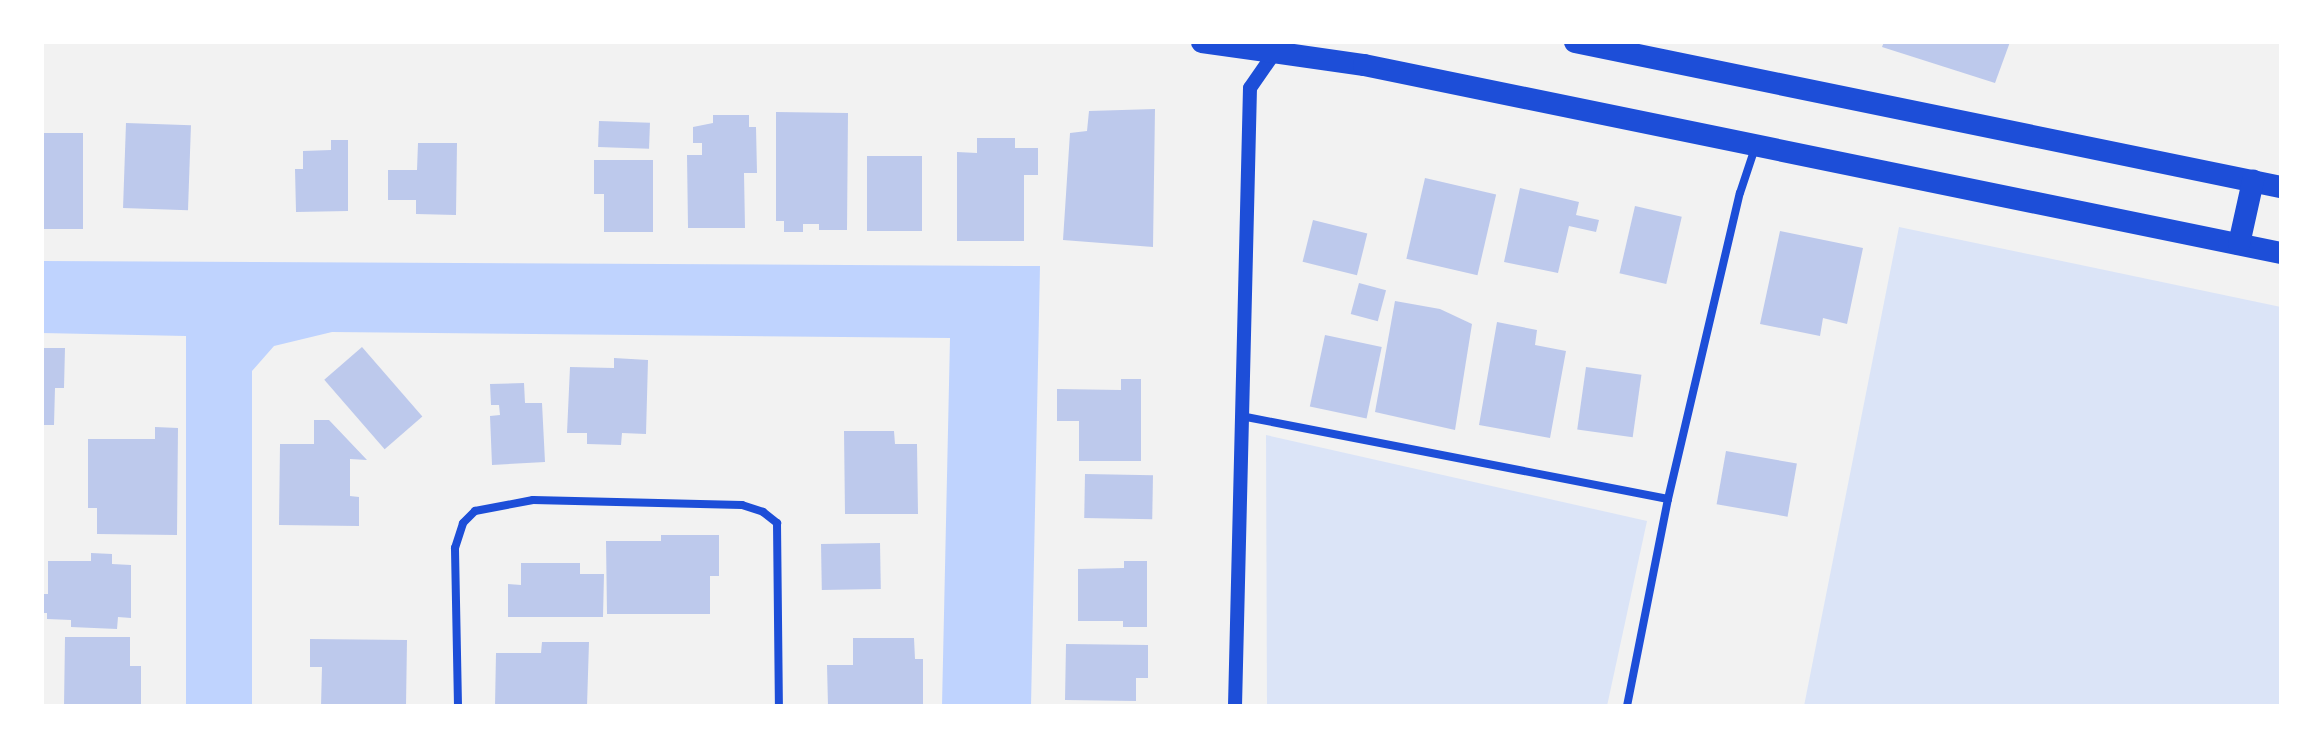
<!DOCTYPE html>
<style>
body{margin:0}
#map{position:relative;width:2323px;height:748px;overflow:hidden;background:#f2f2f2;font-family:Helvetica,sans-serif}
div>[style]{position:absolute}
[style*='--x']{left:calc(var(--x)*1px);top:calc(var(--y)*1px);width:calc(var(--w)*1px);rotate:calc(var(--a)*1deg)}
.green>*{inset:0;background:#dbe4f7}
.water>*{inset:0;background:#bfd3fe}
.building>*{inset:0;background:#bdc9ec;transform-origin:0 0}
.minor>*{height:8px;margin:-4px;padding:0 4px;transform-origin:4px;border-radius:4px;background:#1d4ed8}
.tertiary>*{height:14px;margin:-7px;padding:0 7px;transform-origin:7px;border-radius:7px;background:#1d4ed8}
.trunk>*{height:22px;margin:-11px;padding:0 11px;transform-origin:11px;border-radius:11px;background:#1d4ed8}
span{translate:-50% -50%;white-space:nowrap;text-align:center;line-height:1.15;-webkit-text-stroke:8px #fff;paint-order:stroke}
.frame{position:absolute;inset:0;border:44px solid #fff;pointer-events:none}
</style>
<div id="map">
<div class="green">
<i style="clip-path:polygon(1899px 227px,2281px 307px,2281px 706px,1804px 706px)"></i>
<i style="clip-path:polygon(1266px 435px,1647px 521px,1607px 706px,1267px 706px)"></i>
</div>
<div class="water">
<i style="clip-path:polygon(42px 261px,1040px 266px,1031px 706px,942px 706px,950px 338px,332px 332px,274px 346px,252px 371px,252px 706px,186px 706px,186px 336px,42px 333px)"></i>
</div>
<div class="building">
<i style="clip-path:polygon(1884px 42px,2010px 42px,1995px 83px,1882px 47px)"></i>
<i style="clip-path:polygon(1155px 109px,1153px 247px,1063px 240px,1070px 133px,1087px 131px,1089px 111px)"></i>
<i style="clip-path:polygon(776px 112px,848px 113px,847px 230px,819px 230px,819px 224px,803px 224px,803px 232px,784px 232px,784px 221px,776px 221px)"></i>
<i style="clip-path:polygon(713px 115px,749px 115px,749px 127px,756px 127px,757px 173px,744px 173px,745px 228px,688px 228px,687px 155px,702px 155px,702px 143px,693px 143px,693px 127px,713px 123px)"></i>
<i style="left:599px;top:121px;width:51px;height:26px;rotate:2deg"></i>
<i style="left:126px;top:123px;width:65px;height:85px;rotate:2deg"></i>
<i style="left:42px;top:133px;width:41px;height:96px"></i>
<i style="clip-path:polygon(977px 138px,1015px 138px,1015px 148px,1038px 148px,1038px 175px,1024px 175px,1024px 241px,957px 241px,957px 152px,977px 153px)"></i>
<i style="clip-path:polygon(331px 140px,348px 140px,348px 211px,296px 212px,295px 169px,303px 169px,303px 151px,331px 150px)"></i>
<i style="clip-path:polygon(418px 143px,457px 143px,456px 215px,416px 214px,416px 200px,388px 200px,388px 170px,417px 170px)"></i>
<i style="left:867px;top:156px;width:55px;height:75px"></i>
<i style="clip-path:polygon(594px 160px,653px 160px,653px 232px,604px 232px,604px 194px,594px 194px)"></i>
<i style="left:1425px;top:178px;width:73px;height:83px;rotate:13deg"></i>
<i style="clip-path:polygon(1520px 188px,1579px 202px,1576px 215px,1599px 220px,1596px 232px,1569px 226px,1558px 273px,1504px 262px)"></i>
<i style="left:1635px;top:206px;width:48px;height:69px;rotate:13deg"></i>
<i style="left:1313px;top:220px;width:56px;height:43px;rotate:14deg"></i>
<i style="clip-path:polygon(1780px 231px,1863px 248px,1847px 324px,1823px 318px,1820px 336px,1760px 324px)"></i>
<i style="left:1359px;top:283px;width:28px;height:32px;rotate:15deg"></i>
<i style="clip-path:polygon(1395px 301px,1440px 309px,1472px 324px,1455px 430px,1375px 412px)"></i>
<i style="clip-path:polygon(1497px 322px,1537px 330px,1535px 345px,1566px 351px,1550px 438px,1479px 425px)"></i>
<i style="left:1325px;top:335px;width:58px;height:73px;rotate:12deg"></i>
<i style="left:362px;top:347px;width:92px;height:50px;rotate:49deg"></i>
<i style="clip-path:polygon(42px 348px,65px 348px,64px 388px,55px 388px,54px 425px,42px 425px)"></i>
<i style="clip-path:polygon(614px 358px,648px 360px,646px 434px,622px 433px,621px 445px,587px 444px,587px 433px,567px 433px,570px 367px,614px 368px)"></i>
<i style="left:1586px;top:367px;width:56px;height:63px;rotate:8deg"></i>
<i style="clip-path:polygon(1121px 379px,1141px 379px,1141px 461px,1079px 461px,1079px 421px,1057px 421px,1057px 389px,1121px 390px)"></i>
<i style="clip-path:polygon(524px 383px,525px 403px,542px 403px,545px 462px,492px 465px,490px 416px,500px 415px,499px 405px,491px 405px,490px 384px)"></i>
<i style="clip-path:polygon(314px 420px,329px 420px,367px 460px,350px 459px,350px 496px,359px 497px,359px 526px,279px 525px,280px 444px,314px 444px)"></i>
<i style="clip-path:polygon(155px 427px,178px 428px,177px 535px,97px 534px,97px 508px,88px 508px,88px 439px,155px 439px)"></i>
<i style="clip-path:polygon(844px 431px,894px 431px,895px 444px,917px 444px,918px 514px,845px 514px)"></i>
<i style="left:1726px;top:451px;width:72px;height:54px;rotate:10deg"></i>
<i style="left:1085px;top:474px;width:68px;height:44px;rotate:1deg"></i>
<i style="clip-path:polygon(661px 535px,719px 535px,719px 576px,710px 576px,710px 614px,607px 614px,606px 541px,661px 541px)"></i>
<i style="left:880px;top:543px;width:46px;height:59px;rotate:89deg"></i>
<i style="clip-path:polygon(91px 553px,112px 554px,112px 564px,131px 565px,131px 618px,118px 617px,117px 629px,71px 627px,71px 620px,47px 619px,47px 613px,42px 613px,42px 594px,48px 594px,48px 561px,91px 561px)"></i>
<i style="clip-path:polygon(1124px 561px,1147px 561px,1147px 627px,1123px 627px,1123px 621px,1078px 621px,1078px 569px,1124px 568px)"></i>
<i style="clip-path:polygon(521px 563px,580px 563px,580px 574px,604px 574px,603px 617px,508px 617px,508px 584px,521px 585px)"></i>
<i style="clip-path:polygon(65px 637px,130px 637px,130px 666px,141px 666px,141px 706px,64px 706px)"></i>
<i style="clip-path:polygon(853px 638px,914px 638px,915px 659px,923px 659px,923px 706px,828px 706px,827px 665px,853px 665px)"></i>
<i style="clip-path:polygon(310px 639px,407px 640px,406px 706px,321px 706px,322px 667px,310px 667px)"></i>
<i style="clip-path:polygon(542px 642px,589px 642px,587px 706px,495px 706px,496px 653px,541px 653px)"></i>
<i style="clip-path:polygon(1066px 644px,1148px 645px,1148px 678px,1136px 678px,1136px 701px,1065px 700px)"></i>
</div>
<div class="minor">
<i style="--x:1241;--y:416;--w:435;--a:11"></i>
<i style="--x:458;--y:706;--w:158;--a:-91.1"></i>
<i style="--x:455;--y:548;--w:26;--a:-72"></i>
<i style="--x:463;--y:523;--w:17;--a:-45"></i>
<i style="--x:475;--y:511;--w:59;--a:-10.7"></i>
<i style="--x:533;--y:500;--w:209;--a:1.4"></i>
<i style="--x:742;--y:505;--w:22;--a:18"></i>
<i style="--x:763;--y:512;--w:18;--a:38"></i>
<i style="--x:777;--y:523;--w:183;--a:89.4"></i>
<i style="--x:1627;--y:706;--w:211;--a:-78.8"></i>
<i style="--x:1668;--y:499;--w:314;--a:-76.8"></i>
<i style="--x:1740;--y:193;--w:51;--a:-71.6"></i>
</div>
<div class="tertiary">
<i style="--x:1235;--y:706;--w:618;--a:-88.61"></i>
<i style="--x:1250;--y:88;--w:56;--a:-55.2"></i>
</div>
<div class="trunk">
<i style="--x:1202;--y:42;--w:164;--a:8.1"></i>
<i style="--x:1364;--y:65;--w:936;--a:11.59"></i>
<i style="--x:1575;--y:42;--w:721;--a:11.61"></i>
<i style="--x:2239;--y:244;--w:65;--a:-77.5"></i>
</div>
<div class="frame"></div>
</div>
